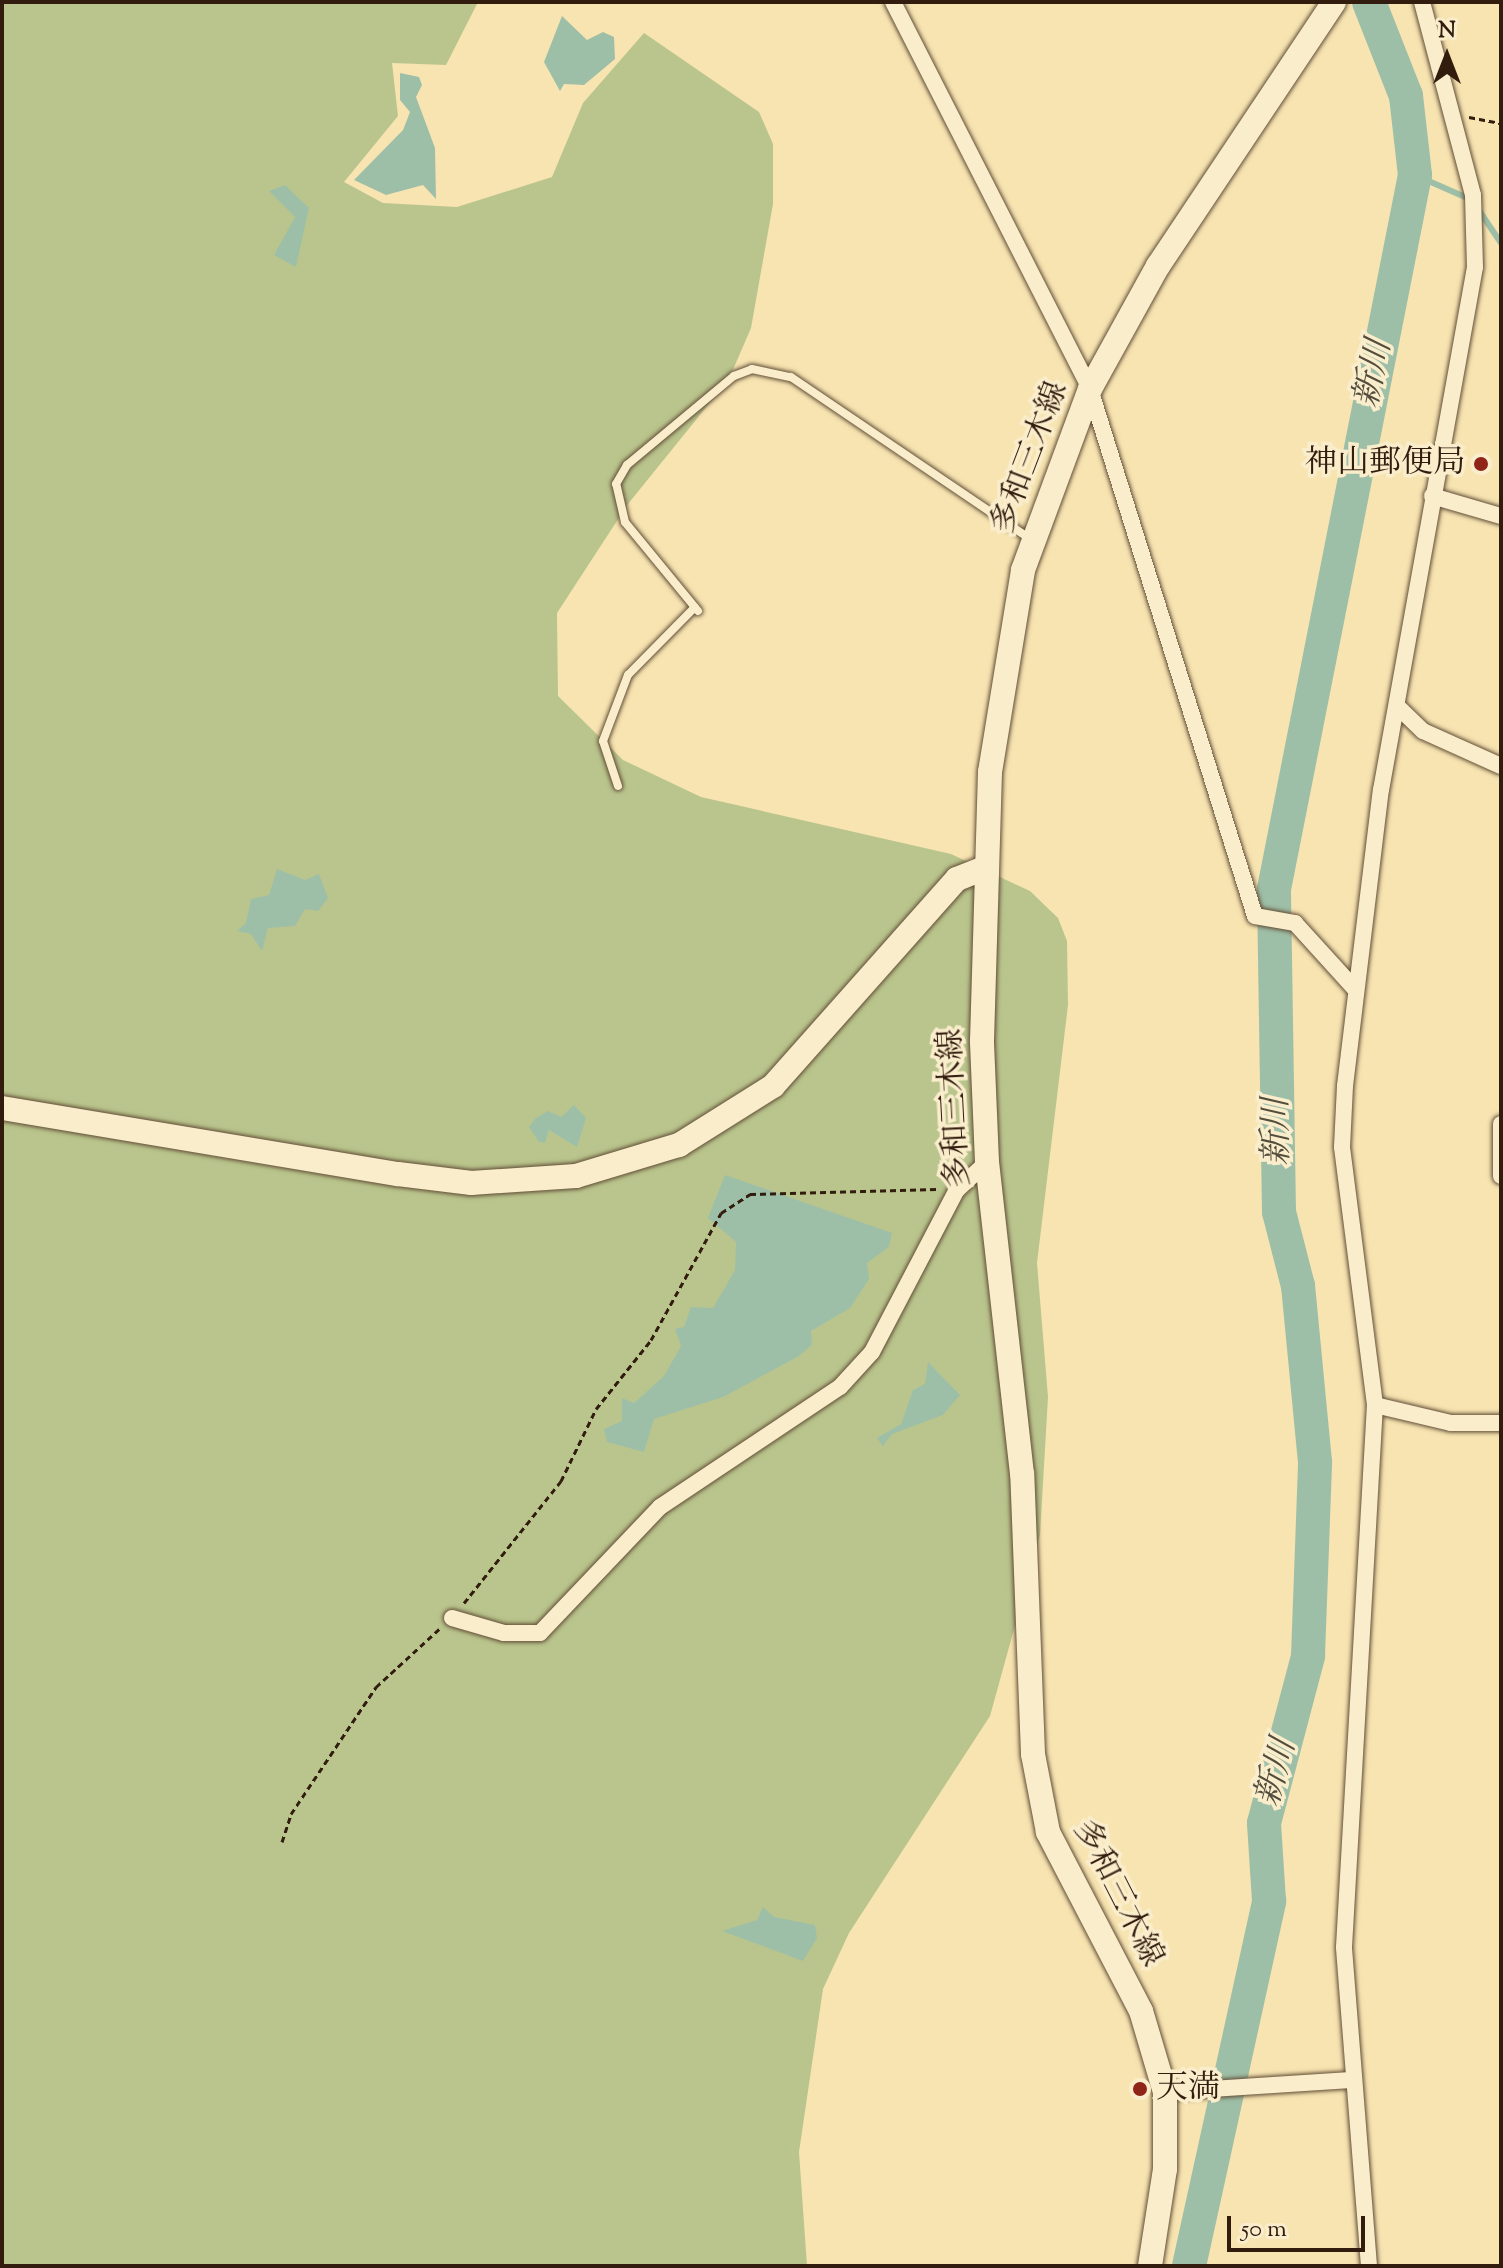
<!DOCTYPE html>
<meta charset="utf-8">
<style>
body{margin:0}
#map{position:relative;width:1503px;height:2268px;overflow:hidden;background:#f7e4b1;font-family:"Sorts Mill Goudy","Noto Serif JP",serif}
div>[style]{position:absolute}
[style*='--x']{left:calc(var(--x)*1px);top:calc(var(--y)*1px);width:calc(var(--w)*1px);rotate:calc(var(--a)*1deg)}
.green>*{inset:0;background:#bac58d}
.water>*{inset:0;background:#9ebfa7}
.stream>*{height:6px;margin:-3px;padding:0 3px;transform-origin:3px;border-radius:3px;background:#9ebfa7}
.river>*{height:34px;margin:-17px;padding:0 17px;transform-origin:17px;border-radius:17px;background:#9ebfa7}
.path>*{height:3px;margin-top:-1.5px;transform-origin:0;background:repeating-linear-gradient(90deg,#311c0e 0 6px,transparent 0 10px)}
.roads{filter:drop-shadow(0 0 2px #624e37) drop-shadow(0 0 2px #624e37)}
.lane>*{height:8px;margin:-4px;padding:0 4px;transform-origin:4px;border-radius:4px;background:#faedcc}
.street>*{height:16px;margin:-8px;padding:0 8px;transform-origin:8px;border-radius:8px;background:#faedcc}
.secondary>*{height:24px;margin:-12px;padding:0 12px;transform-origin:12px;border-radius:12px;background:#faedcc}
.dots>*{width:22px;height:22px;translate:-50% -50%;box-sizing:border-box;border:4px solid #faedcc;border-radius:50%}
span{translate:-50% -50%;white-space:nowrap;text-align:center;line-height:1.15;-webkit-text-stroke:7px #faedcc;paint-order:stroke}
.street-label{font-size:32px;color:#311c0e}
.poi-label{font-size:32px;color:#311c0e}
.right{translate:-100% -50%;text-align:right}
.left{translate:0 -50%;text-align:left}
.water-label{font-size:34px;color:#524d3c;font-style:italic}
.frame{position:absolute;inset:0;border:4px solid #311c0e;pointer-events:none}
.north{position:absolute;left:1407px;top:16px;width:80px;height:80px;-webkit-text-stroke:6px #faedcc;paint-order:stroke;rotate:0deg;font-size:22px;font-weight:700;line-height:32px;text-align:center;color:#311c0e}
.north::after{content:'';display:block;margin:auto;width:28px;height:36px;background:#311c0e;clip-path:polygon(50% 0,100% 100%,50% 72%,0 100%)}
.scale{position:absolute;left:1227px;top:2216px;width:138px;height:36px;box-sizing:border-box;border:4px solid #311c0e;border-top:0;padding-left:10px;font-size:24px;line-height:28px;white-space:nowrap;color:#311c0e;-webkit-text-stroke:6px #faedcc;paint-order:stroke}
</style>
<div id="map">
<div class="green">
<i style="clip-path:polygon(2px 2px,478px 2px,446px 65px,392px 63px,398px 116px,344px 182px,383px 203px,457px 207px,552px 177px,583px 103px,644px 33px,759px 112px,773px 144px,773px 204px,751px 328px,729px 379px,628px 504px,557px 613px,558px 696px,623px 760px,701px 797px,951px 854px,1030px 891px,1058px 918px,1067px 941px,1068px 1005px,1037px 1263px,1048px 1397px,1040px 1535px,990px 1716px,849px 1933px,823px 1989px,799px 2152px,807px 2266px,2px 2266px)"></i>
</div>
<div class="water">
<i style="clip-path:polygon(562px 16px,587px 40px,603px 32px,614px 37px,615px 59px,584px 85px,564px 84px,560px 91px,544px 62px)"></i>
<i style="clip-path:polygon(400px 73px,419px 77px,422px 85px,416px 97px,435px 148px,436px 199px,423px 185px,386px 195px,354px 180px,403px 130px,410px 112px,400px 100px)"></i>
<i style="clip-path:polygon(285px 185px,309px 208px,296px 267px,274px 255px,295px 217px,269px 191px)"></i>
<i style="clip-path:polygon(277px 869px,305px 880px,319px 874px,328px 898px,318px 911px,305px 909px,295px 926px,268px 928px,262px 951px,251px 934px,237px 931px,246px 923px,251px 899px,269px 895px)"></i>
<i style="clip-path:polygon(574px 1105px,586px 1118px,577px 1147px,549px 1130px,545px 1143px,539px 1142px,529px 1127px,536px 1118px,548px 1111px,561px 1117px)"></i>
<i style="clip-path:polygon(725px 1175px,892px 1233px,889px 1247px,867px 1263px,869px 1279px,850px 1308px,811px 1331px,812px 1345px,799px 1356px,723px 1397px,654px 1419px,644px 1452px,607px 1442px,604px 1429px,622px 1421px,622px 1398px,634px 1403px,664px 1376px,681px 1346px,675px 1329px,684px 1327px,691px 1307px,713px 1308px,735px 1270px,736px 1242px,708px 1218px)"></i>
<i style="clip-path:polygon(928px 1362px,960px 1395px,943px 1415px,892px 1434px,883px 1446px,877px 1438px,901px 1424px,913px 1390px,925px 1384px)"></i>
<i style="clip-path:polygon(763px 1907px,774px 1917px,815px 1925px,817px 1938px,803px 1961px,722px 1931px,757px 1920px)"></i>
</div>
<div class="stream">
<i style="--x:1415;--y:175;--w:62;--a:23.7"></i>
<i style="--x:1478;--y:209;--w:41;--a:55.9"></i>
</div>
<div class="river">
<i style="--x:1189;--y:2266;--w:374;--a:-77.6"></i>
<i style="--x:1269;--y:1901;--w:78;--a:-93.7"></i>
<i style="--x:1264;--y:1823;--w:173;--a:-75.2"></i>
<i style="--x:1308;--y:1656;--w:194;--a:-87.9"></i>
<i style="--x:1315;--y:1462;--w:177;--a:-95.5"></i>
<i style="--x:1298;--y:1286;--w:76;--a:-104.4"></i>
<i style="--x:1279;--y:1212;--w:323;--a:-90.9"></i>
<i style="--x:1274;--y:889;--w:728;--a:-78.83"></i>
<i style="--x:1415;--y:175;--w:80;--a:-96.5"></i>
<i style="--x:1406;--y:96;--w:101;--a:-111.5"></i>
</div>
<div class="path">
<i style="--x:1469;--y:117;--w:33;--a:11"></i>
<i style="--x:464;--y:1603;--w:156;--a:-51.5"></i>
<i style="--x:561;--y:1481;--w:80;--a:-64.1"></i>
<i style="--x:596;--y:1409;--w:88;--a:-51.4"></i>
<i style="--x:651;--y:1340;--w:145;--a:-61.1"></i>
<i style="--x:721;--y:1213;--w:35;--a:-33"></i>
<i style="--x:750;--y:1194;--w:187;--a:-1.5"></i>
<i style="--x:282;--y:1842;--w:29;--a:-72"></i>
<i style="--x:291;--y:1814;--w:153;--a:-56.2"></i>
<i style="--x:376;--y:1687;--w:86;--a:-42.6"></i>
</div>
<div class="roads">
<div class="lane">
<i style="--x:698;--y:611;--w:115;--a:-129.4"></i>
<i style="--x:625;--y:522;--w:39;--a:-103"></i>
<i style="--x:616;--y:484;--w:22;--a:-60"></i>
<i style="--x:627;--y:465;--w:139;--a:-39.8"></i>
<i style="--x:734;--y:376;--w:19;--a:-21"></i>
<i style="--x:752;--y:369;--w:40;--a:12"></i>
<i style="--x:791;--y:377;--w:291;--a:34.1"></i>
<i style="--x:618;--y:786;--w:47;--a:-108.4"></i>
<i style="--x:603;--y:741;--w:71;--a:-69.3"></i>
<i style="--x:628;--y:675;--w:95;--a:-45.4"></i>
</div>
<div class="street">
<i style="--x:893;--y:2;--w:434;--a:63"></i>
<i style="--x:1090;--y:389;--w:552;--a:72.62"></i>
<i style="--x:1255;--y:916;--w:41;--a:9.9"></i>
<i style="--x:1295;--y:923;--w:88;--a:47.8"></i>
<i style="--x:1432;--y:496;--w:72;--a:16.2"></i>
<i style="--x:1397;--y:706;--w:36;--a:44"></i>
<i style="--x:1423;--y:731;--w:85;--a:24.2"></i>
<i style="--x:1501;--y:1124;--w:52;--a:90"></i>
<i style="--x:1375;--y:1405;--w:78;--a:13.3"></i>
<i style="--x:1451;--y:1423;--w:50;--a:0"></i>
<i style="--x:452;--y:1618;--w:54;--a:16.1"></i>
<i style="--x:504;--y:1633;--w:36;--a:0"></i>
<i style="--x:540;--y:1633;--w:174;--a:-46.4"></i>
<i style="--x:660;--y:1507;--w:216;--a:-33.7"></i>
<i style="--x:840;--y:1387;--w:47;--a:-47.6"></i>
<i style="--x:872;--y:1352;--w:182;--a:-62.4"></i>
<i style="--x:956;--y:1191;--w:42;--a:-43.1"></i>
<i style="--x:1165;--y:2092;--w:186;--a:-3.7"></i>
<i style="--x:1369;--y:2266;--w:320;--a:-94.5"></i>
<i style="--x:1344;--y:1947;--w:543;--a:-86.73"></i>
<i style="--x:1375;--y:1405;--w:260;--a:-97.3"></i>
<i style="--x:1342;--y:1147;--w:61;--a:-87.2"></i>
<i style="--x:1345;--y:1086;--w:298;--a:-83.1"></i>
<i style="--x:1381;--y:790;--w:531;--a:-79.81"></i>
<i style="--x:1475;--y:267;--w:72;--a:-91.6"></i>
<i style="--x:1473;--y:195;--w:200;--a:-104.8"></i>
</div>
<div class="secondary">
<i style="--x:2;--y:1108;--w:401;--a:9.5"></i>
<i style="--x:398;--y:1174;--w:74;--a:7"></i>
<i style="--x:471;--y:1183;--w:105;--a:-3.8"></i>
<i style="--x:576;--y:1176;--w:108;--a:-16.8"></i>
<i style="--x:679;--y:1145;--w:111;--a:-32.1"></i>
<i style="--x:773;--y:1086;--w:277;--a:-48.4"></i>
<i style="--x:957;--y:879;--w:32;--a:-22"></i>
<i style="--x:1150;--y:2266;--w:98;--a:-81.2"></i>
<i style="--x:1165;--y:2169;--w:77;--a:-90"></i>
<i style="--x:1165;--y:2092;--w:84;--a:-106.5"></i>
<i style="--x:1141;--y:2011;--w:202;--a:-117.5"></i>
<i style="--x:1048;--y:1832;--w:79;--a:-100.9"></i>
<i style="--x:1033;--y:1754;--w:280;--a:-92.2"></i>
<i style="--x:1022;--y:1474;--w:314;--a:-96.4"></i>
<i style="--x:987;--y:1162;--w:121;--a:-92.4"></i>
<i style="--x:982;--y:1041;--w:269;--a:-88.3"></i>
<i style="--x:990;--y:772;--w:205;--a:-80.7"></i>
<i style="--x:1023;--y:570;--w:193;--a:-69.7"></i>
<i style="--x:1090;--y:389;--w:141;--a:-61.1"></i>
<i style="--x:1158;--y:266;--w:317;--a:-56.3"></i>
</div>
</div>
<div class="dots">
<i style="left:1481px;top:464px;background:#8f2418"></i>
<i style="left:1140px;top:2089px;background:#8f2418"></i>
</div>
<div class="street-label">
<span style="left:1031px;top:458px;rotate:-69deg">多和三木線</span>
<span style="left:956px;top:1108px;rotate:-93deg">多和三木線</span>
<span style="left:1117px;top:1894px;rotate:63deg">多和三木線</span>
</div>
<div class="poi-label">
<span class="right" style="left:1465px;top:464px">神山郵便局</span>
<span class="left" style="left:1156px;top:2089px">天満</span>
</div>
<div class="water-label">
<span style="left:1374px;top:374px;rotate:-78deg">新川</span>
<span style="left:1278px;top:1132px;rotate:-91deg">新川</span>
<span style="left:1277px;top:1773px;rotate:-75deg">新川</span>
</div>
<div class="frame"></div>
<div class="north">N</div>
<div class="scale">50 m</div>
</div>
